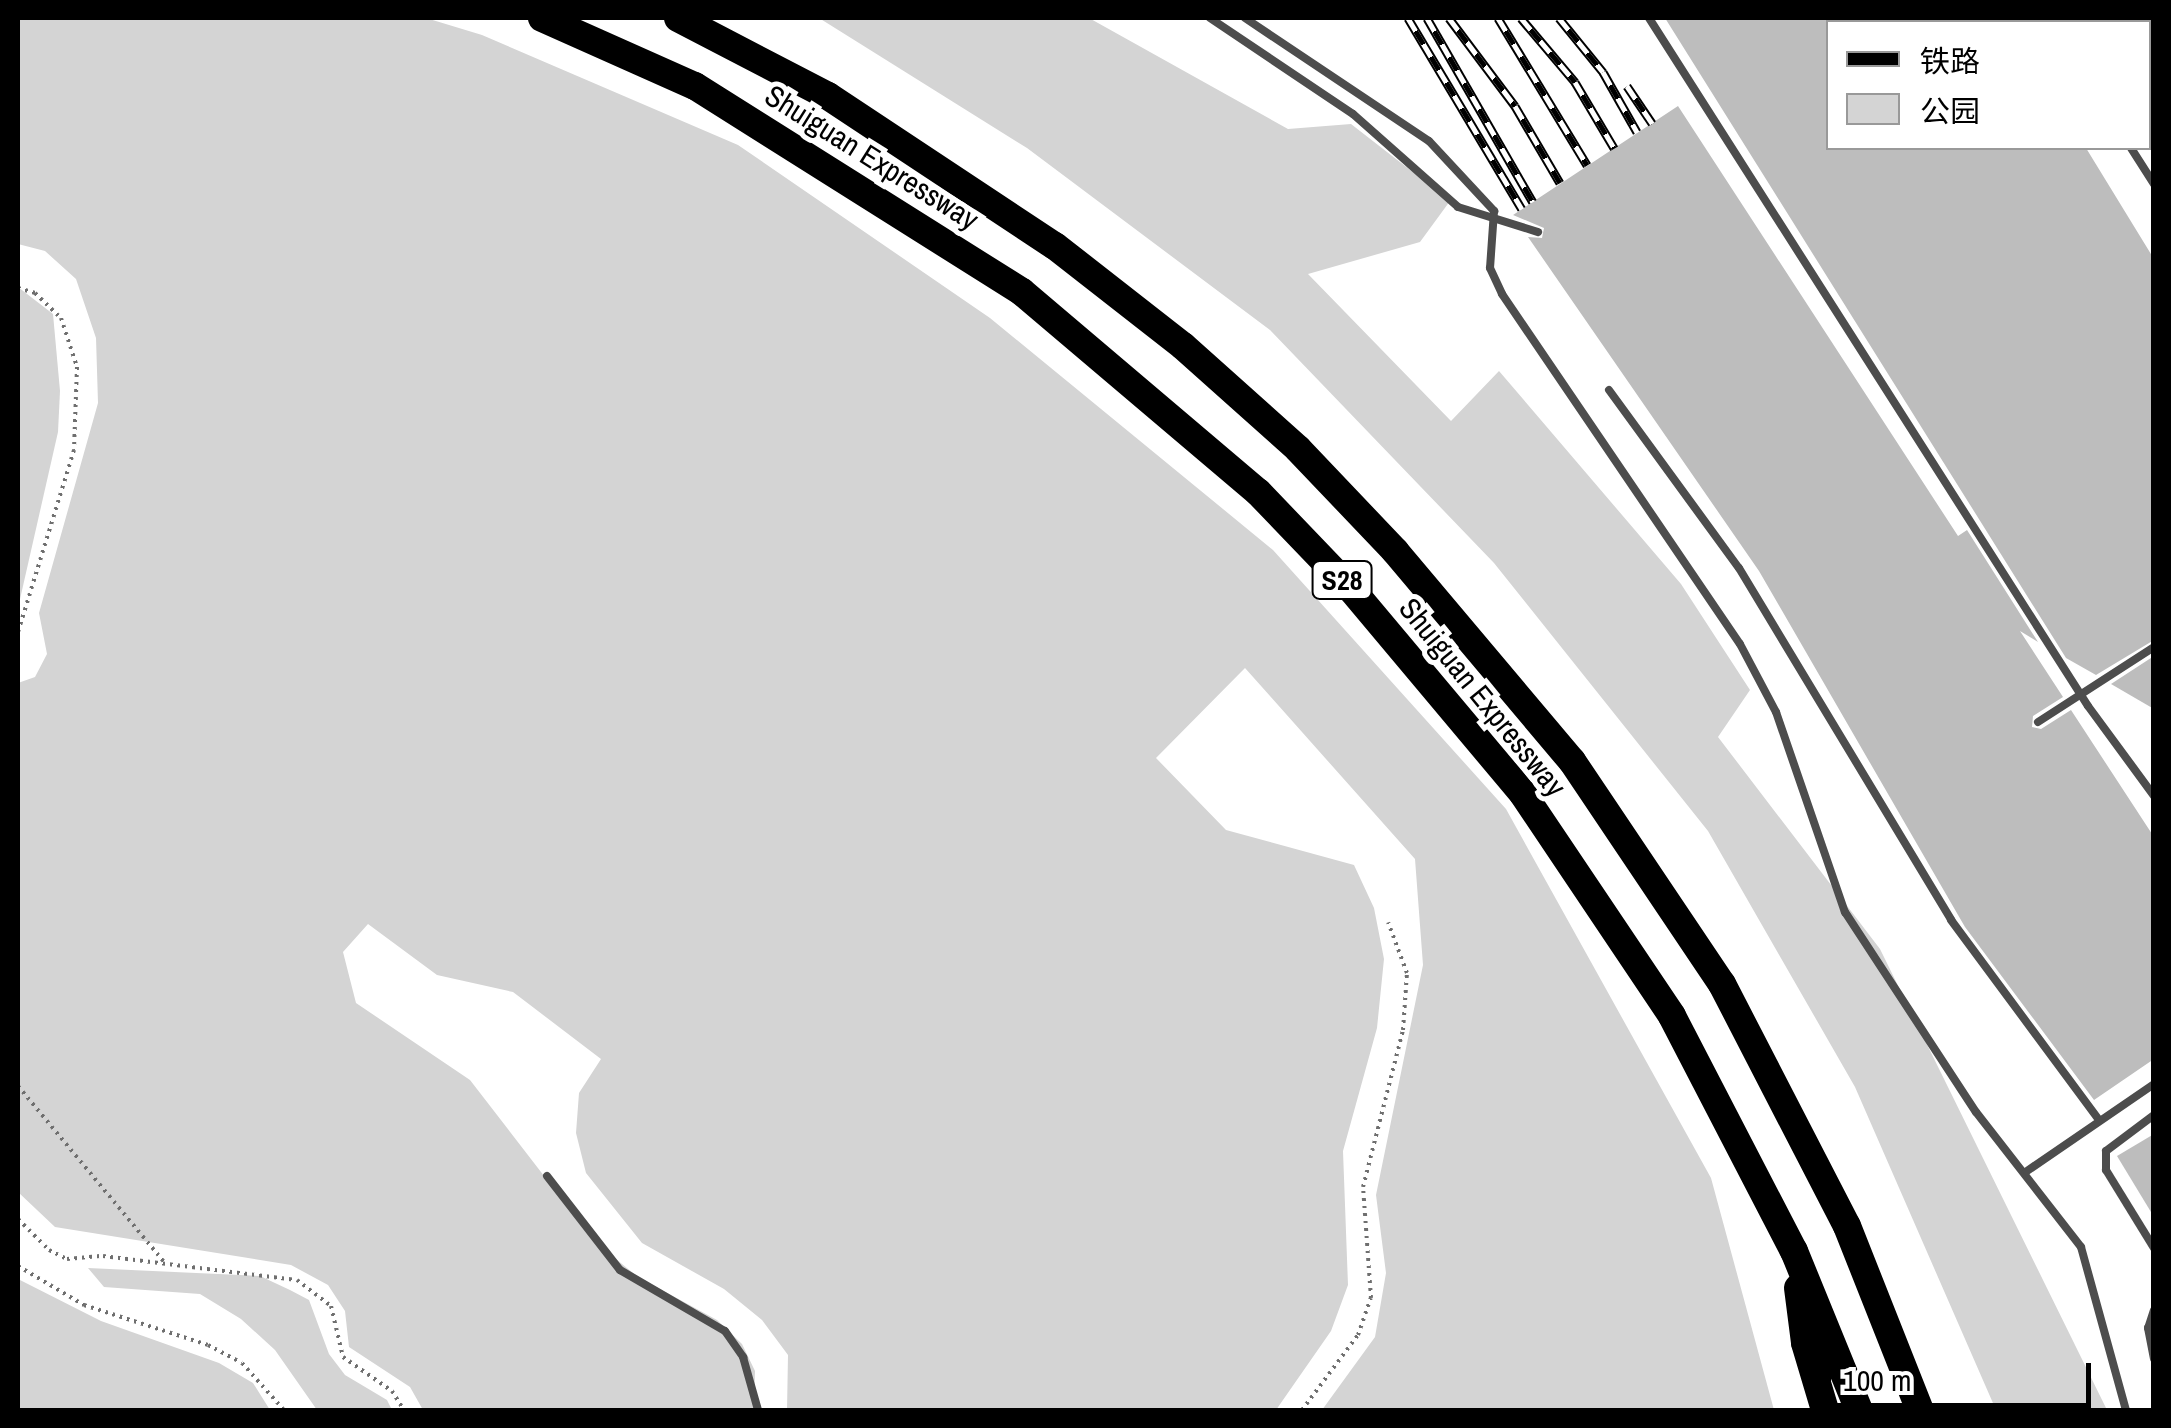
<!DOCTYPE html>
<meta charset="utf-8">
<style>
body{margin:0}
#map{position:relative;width:2171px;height:1428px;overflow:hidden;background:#fff;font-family:"Archivo Narrow","Noto Sans SC",sans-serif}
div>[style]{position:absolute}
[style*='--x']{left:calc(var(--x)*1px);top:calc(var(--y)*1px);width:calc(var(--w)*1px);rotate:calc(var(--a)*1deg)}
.green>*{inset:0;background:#d4d4d4}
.building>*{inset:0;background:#bdbdbd}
.path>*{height:4px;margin-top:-2px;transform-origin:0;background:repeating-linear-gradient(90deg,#6f6f6f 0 2.5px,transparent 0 7.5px)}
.service>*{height:8px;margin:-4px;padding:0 4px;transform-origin:4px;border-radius:4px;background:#4d4d4d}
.motorway>*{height:28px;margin:-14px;padding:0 14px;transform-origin:14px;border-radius:14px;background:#000}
.rail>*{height:9px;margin-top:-4.5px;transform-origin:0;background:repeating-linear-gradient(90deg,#fff 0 15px,#000 0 30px);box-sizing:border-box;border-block:2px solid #000}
span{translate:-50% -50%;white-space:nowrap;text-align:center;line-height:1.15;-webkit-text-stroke:10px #fff;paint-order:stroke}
.shield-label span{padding:2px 8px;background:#fff;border:2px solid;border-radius:8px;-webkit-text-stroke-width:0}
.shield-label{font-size:28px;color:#000;font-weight:700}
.street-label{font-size:30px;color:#000}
.frame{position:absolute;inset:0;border:20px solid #000;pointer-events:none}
.legend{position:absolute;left:1826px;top:20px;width:325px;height:130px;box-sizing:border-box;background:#fff;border:2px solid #999;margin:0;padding:12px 18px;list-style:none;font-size:30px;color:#000}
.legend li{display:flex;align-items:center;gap:20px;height:50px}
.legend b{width:50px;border:2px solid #999}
.scale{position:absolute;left:1826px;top:1363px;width:265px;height:45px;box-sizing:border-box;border:5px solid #000;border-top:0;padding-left:12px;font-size:30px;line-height:35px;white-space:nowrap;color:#000;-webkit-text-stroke:8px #fff;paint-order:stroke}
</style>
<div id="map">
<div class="green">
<i style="clip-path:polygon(18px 18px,426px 18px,482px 35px,738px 145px,990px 318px,1273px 550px,1506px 809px,1711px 1178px,1774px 1410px,1322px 1410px,1375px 1337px,1386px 1273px,1376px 1195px,1423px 965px,1415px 859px,1245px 668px,1156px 758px,1226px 830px,1354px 865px,1374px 908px,1384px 959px,1377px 1028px,1343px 1151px,1348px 1285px,1331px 1331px,1276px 1410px,787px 1410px,788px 1355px,762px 1320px,724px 1289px,642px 1243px,586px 1173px,576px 1133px,579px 1093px,601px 1059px,513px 992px,437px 975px,368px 924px,343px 952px,356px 1003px,470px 1080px,595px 1242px,638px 1277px,717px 1320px,742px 1344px,755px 1371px,754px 1410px,423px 1410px,410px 1387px,349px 1347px,345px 1311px,328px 1285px,291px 1265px,55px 1227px,18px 1192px,18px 683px,35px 677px,47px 654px,39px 613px,98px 403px,96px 338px,76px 279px,45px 251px,18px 244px)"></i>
<i style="clip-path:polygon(819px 18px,1089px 18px,1288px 129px,1351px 124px,1450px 201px,1420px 242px,1308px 274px,1451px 421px,1499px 371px,1681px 584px,1750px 690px,1718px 737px,1880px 949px,2107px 1410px,1996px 1410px,1855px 1087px,1708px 831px,1494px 563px,1270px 330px,1027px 148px)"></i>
<i style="clip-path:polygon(18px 287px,53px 314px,60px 391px,58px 432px,18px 608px)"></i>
<i style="clip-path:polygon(88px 1268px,260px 1276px,290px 1290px,309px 1300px,329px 1354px,345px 1375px,387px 1400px,392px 1410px,317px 1410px,275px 1350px,241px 1319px,200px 1294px,104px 1287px)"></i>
<i style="clip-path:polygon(18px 1279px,101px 1321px,219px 1363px,253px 1383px,270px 1410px,18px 1410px)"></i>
</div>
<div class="building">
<i style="clip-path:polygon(1665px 18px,1828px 18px,1828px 148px,2086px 148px,2154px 259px,2154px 640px,2096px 675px,2066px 658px)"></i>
<i style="clip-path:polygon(1678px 106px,1958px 536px,1967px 530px,2038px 642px,2020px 631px,2063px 697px,2033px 716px,2032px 727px,2041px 729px,2071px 710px,2154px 837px,2154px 1059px,2094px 1100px,1965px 927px,1759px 571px,1528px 237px,1542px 238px,1544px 228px,1513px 215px)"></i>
<i style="clip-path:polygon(2154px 656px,2154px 709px,2111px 684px)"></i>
<i style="clip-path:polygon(2154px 1134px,2154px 1217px,2117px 1156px)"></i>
</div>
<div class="path">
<i style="--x:18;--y:288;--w:18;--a:16"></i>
<i style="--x:35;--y:293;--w:36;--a:44"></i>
<i style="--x:61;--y:318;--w:52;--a:71.9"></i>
<i style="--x:77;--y:367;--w:83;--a:92.1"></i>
<i style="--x:74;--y:450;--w:190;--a:107.1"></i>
<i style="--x:18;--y:1086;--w:230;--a:50.3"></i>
<i style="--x:18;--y:1219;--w:44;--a:45"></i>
<i style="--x:49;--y:1250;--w:20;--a:27"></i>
<i style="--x:67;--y:1259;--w:36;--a:-5"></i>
<i style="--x:103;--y:1256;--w:195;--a:7.1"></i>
<i style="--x:297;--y:1280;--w:43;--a:37.4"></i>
<i style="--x:331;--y:1306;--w:52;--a:76.8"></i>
<i style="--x:343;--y:1357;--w:60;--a:34.8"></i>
<i style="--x:392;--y:1391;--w:22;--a:58"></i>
<i style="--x:18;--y:1266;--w:77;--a:30.6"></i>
<i style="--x:84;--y:1305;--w:130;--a:17.9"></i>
<i style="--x:208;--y:1345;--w:38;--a:28"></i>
<i style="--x:242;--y:1363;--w:63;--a:48.2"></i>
<i style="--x:1302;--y:1410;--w:94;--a:-53.3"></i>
<i style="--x:1358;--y:1335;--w:39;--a:-71"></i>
<i style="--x:1371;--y:1298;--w:111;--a:-94.1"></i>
<i style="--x:1363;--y:1187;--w:162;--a:-75.7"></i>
<i style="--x:1403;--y:1030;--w:57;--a:-86"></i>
<i style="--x:1407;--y:973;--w:54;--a:-110.4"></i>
</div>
<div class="service">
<i style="--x:1210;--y:18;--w:172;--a:33.9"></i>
<i style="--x:1353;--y:114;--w:140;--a:41.5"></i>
<i style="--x:1458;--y:207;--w:84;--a:17.4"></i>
<i style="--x:1245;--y:18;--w:221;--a:33.8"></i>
<i style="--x:1429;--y:141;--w:96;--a:47.1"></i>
<i style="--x:1494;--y:211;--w:57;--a:94"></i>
<i style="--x:1490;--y:268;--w:29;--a:65"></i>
<i style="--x:1502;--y:294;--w:423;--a:55.8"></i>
<i style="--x:1740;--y:644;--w:77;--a:62.1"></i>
<i style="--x:1776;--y:712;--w:212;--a:71"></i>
<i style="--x:1845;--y:912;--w:239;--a:56.8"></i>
<i style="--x:1976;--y:1112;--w:171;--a:52.1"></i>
<i style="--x:2081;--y:1247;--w:169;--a:74.6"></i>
<i style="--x:1649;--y:18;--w:816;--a:57.46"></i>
<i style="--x:2088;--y:706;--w:112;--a:53.7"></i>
<i style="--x:2048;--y:18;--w:6;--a:45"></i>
<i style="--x:2109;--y:18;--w:4;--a:76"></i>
<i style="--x:2148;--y:105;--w:12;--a:59"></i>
<i style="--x:2131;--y:148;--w:43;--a:57.4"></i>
<i style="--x:1609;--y:390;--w:220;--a:53.9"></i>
<i style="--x:1739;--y:568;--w:411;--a:58.9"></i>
<i style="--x:1951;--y:920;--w:249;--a:53.5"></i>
<i style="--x:2038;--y:722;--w:138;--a:-32.9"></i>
<i style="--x:2154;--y:1115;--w:60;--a:143.1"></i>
<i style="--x:2106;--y:1151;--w:19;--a:90"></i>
<i style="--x:2106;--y:1170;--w:92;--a:58.4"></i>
<i style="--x:2027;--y:1171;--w:154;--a:-34.4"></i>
<i style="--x:547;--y:1176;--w:119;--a:52.2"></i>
<i style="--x:620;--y:1270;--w:121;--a:30.2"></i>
<i style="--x:725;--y:1331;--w:32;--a:55"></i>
<i style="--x:743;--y:1357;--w:55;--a:74.2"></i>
<i style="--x:2154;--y:1310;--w:19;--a:108"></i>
<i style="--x:2148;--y:1328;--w:31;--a:79"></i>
</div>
<div class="motorway">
<i style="--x:542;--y:18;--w:167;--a:24"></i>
<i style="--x:695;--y:86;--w:386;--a:32.2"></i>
<i style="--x:1022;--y:292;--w:309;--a:40.3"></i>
<i style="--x:1258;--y:492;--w:136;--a:46.2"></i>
<i style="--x:1352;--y:590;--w:266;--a:50"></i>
<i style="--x:1523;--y:794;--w:267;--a:56.1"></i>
<i style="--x:1672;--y:1016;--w:265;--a:62.6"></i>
<i style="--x:1794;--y:1251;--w:172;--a:67.8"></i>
<i style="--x:678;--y:18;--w:169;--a:27.5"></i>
<i style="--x:828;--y:96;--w:272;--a:33.5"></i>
<i style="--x:1055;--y:246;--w:162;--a:38"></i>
<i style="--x:1183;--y:346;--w:154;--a:41.8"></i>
<i style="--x:1298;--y:449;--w:141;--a:46.4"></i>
<i style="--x:1395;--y:551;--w:275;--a:49.9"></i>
<i style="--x:1572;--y:761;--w:269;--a:56.1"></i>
<i style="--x:1722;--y:984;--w:272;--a:62.7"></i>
<i style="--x:1847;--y:1226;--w:198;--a:68.4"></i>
<i style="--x:1798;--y:1288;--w:55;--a:82.7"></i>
<i style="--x:1805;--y:1343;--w:70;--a:73.4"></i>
</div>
<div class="rail">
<i style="--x:1408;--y:18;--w:222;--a:59.2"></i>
<i style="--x:1427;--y:18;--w:212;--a:60.1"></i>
<i style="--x:1449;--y:18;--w:110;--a:53.1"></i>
<i style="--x:1515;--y:106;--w:89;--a:59.7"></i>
<i style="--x:1498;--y:18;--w:172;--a:58.8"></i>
<i style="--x:1521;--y:18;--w:84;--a:49.8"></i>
<i style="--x:1575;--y:82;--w:77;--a:59.4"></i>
<i style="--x:1559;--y:18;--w:70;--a:50.8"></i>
<i style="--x:1603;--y:72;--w:69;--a:60.5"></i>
<i style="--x:1627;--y:86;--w:45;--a:56"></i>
</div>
<div class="shield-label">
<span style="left:1342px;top:580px">S28</span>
</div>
<div class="street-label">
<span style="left:872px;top:157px;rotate:32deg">Shuiguan Expressway</span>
<span style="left:1483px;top:697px;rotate:51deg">Shuiguan Expressway</span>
</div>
<div class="frame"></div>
<ul class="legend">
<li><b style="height:12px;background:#000"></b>铁路</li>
<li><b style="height:28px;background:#d4d4d4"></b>公园</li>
</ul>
<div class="scale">100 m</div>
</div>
